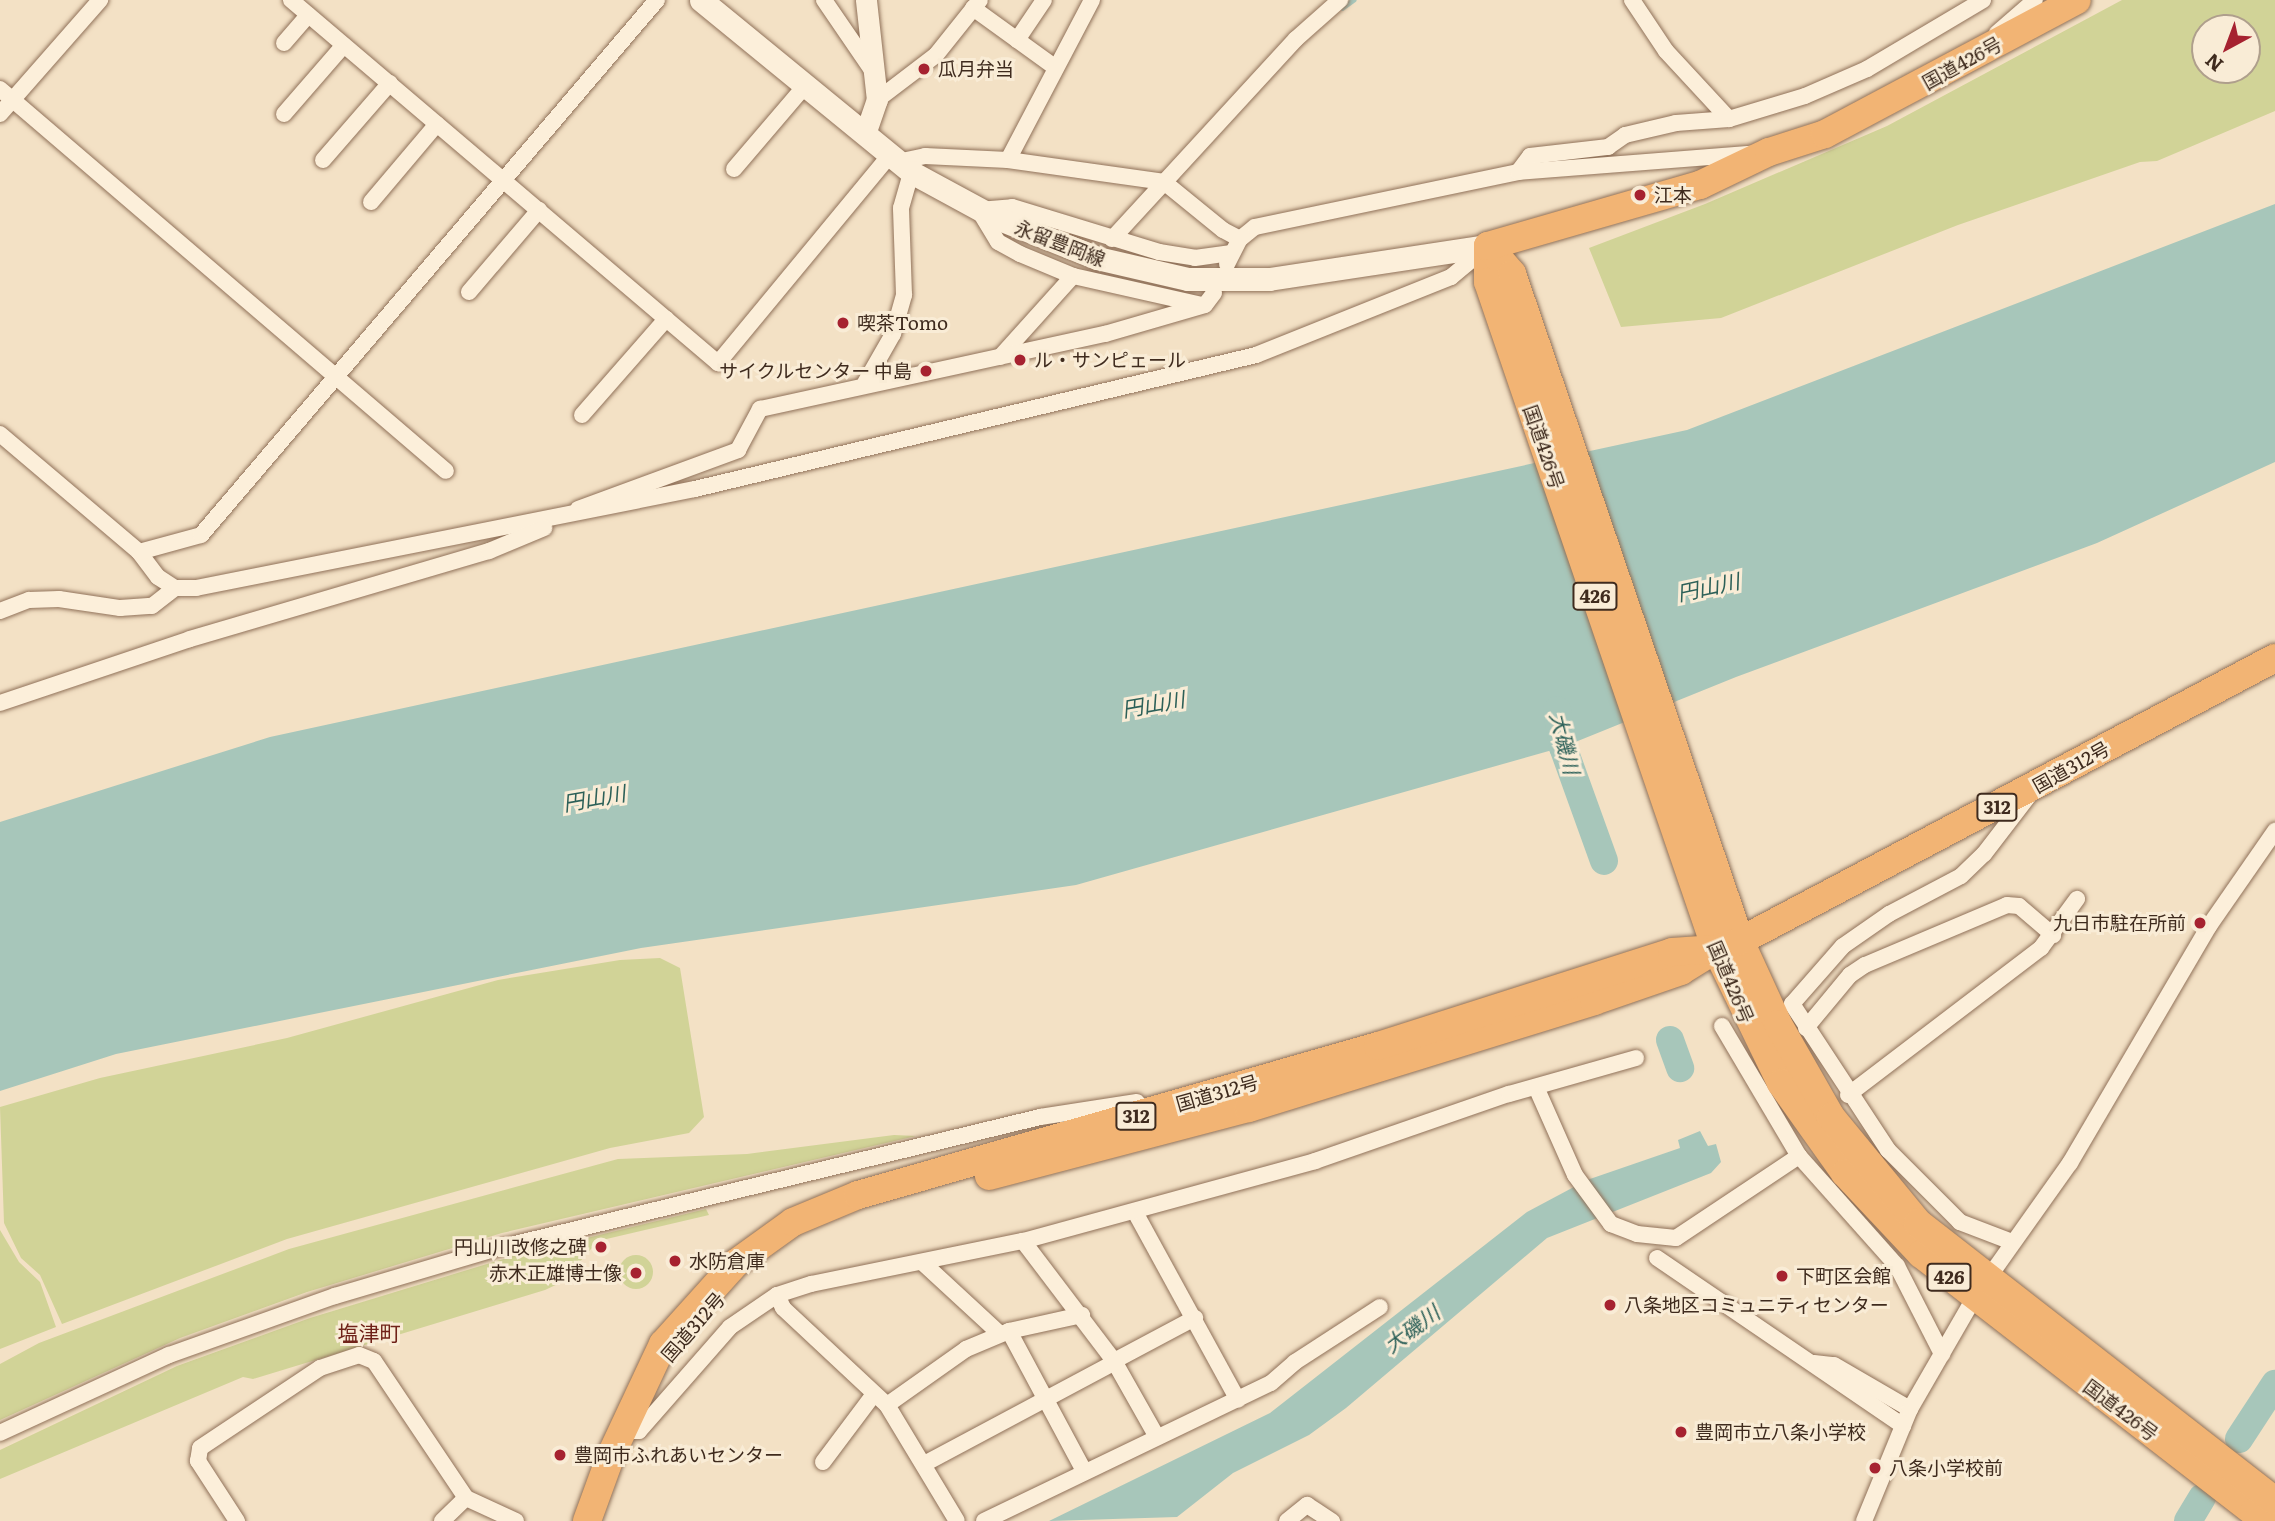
<!DOCTYPE html>
<meta charset="utf-8">
<style>
body{margin:0}
#map{position:relative;width:2275px;height:1521px;overflow:hidden;background:#f3e1c5;font-family:Literata,"Noto Sans JP",serif}
div>[style]{position:absolute}
[style*='--x']{left:calc(var(--x)*1px);top:calc(var(--y)*1px);width:calc(var(--w)*1px);rotate:calc(var(--a)*1deg)}
.green>*{inset:0;background:#d1d397}
.round{border-radius:50%}
.water>*{inset:0;background:#a7c6ba}
.stream>*{height:4.5px;margin:-2.25px;padding:0 2.25px;transform-origin:2.25px;border-radius:2.25px;background:#a7c6ba}
.river>*{height:28px;margin:-14px;padding:0 14px;transform-origin:14px;border-radius:14px;background:#a7c6ba}
.roads{filter:drop-shadow(0 0 2px #907159) drop-shadow(0 0 2px #907159)}
.minor>*{height:16px;margin:-8px;padding:0 8px;transform-origin:8px;border-radius:8px;background:#fcefda}
.tertiary>*{height:21px;margin:-10.5px;padding:0 10.5px;transform-origin:10.5px;border-radius:10.5px;background:#fcefda}
.secondary>*{height:23px;margin:-11.5px;padding:0 11.5px;transform-origin:11.5px;border-radius:11.5px;background:#fcefda}
.trunk>*{height:28px;margin:-14px;padding:0 14px;transform-origin:14px;border-radius:14px;background:#f2b474}
.dots>*{width:19px;height:19px;translate:-50% -50%;box-sizing:border-box;border:4px solid #f9ecd6;border-radius:50%}
span{translate:-50% -50%;white-space:nowrap;text-align:center;line-height:1.15;-webkit-text-stroke:6px #f9ecd6;paint-order:stroke}
.shield-label span{padding:2px 5px;background:#f9ecd6;border:2px solid;border-radius:5px;-webkit-text-stroke-width:0}
.shield-label{font-size:18px;color:#3f2b1e;font-weight:700}
.street-label{font-size:19px;color:#3f2b1e}
.poi-label{font-size:19px;color:#3f2b1e}
.left{translate:0 -50%;text-align:left}
.right{translate:-100% -50%;text-align:right}
.water-label{font-size:21px;color:#2c6058;font-style:italic}
.neighbourhood-label{font-size:21px;color:#702219}
.north{position:absolute;left:2191px;top:14px;width:70px;height:70px;box-sizing:border-box;background:#f9ecd6;border:2px solid #af9f8c;border-radius:50%;rotate:221deg;font-size:19px;font-weight:700;line-height:28px;text-align:center;color:#3f2b1e}
.north::after{content:'';display:block;margin:auto;width:24px;height:32px;background:#a62230;clip-path:polygon(50% 0,100% 100%,50% 72%,0 100%)}
</style>
<div id="map">
<div class="green">
<i style="clip-path:polygon(evenodd,2122px 0,2275px 0,2275px 111px,2157px 161px,2140px 162px,1958px 225px,1721px 318px,1621px 327px,1589px 248px,1705px 204px,1887px 126px,2122px 0,2205px 28px,2247px 28px,2247px 70px,2205px 70px,2205px 28px)"></i>
<i style="clip-path:polygon(660px 958px,680px 968px,704px 1117px,689px 1133px,610px 1148px,287px 1239px,62px 1324px,40px 1275px,21px 1258px,4px 1223px,0 1107px,100px 1078px,287px 1038px,498px 980px,620px 960px)"></i>
<i style="clip-path:polygon(894px 1135px,916px 1136px,502px 1233px,307px 1292px,180px 1338px,0 1420px,0 1364px,39px 1343px,289px 1249px,618px 1159px,747px 1154px)"></i>
<i style="clip-path:polygon(706px 1209px,709px 1215px,598px 1241px,562px 1282px,545px 1290px,253px 1379px,243px 1377px,0 1479px,0 1450px,177px 1366px,310px 1318px,513px 1256px)"></i>
<i style="clip-path:polygon(0 1230px,19px 1262px,40px 1282px,56px 1327px,0 1349px)"></i>
<i class="round" style="left:619px;top:1255px;width:34px;height:34px"></i>
</div>
<div class="water">
<i style="clip-path:polygon(2275px 204px,2275px 462px,2097px 543px,1736px 677px,1563px 747px,1076px 885px,641px 948px,116px 1054px,0 1091px,0 822px,270px 737px,1687px 430px)"></i>
<i style="clip-path:polygon(1700px 1131px,1708px 1146px,1716px 1144px,1721px 1162px,1711px 1173px,1547px 1238px,1346px 1408px,1309px 1435px,1233px 1473px,1177px 1517px,1049px 1521px,1270px 1413px,1527px 1212px,1587px 1180px,1680px 1148px,1678px 1140px)"></i>
</div>
<div class="stream">
<i style="--x:1342;--y:8;--w:14;--a:-36"></i>
</div>
<div class="river">
<i style="--x:1557;--y:710;--w:37;--a:81"></i>
<i style="--x:1563;--y:747;--w:121;--a:70.2"></i>
<i style="--x:1670;--y:1040;--w:30;--a:70"></i>
<i style="--x:2239;--y:1439;--w:66;--a:-56.8"></i>
<i style="--x:2188;--y:1521;--w:27;--a:-59"></i>
</div>
<div class="roads">
<div class="minor">
<i style="--x:291;--y:0;--w:560;--a:40.37"></i>
<i style="--x:718;--y:363;--w:270;--a:-50.4"></i>
<i style="--x:824;--y:0;--w:85;--a:55.6"></i>
<i style="--x:1632;--y:0;--w:61;--a:56.3"></i>
<i style="--x:1666;--y:51;--w:93;--a:47.2"></i>
<i style="--x:973;--y:8;--w:102;--a:35.9"></i>
<i style="--x:1997;--y:33;--w:50;--a:-41"></i>
<i style="--x:1017;--y:40;--w:48;--a:-56"></i>
<i style="--x:284;--y:43;--w:37;--a:-49"></i>
<i style="--x:0;--y:89;--w:587;--a:40.58"></i>
<i style="--x:877;--y:100;--w:74;--a:-37.3"></i>
<i style="--x:936;--y:55;--w:70;--a:-51.3"></i>
<i style="--x:0;--y:114;--w:152;--a:-48.7"></i>
<i style="--x:284;--y:114;--w:91;--a:-49"></i>
<i style="--x:323;--y:160;--w:102;--a:-49"></i>
<i style="--x:1008;--y:160;--w:181;--a:-62.3"></i>
<i style="--x:897;--y:162;--w:29;--a:-12"></i>
<i style="--x:925;--y:156;--w:83;--a:2.8"></i>
<i style="--x:1008;--y:160;--w:158;--a:8"></i>
<i style="--x:1164;--y:182;--w:76;--a:39.1"></i>
<i style="--x:1223;--y:230;--w:19;--a:28"></i>
<i style="--x:734;--y:169;--w:109;--a:-49.5"></i>
<i style="--x:1518;--y:172;--w:20;--a:-53"></i>
<i style="--x:1530;--y:156;--w:79;--a:-6.6"></i>
<i style="--x:1608;--y:147;--w:21;--a:-35"></i>
<i style="--x:1625;--y:135;--w:52;--a:-13.2"></i>
<i style="--x:1676;--y:123;--w:53;--a:-4.3"></i>
<i style="--x:1729;--y:119;--w:79;--a:-16.8"></i>
<i style="--x:1805;--y:96;--w:68;--a:-23.5"></i>
<i style="--x:1867;--y:69;--w:135;--a:-30.7"></i>
<i style="--x:371;--y:202;--w:102;--a:-49.8"></i>
<i style="--x:1112;--y:239;--w:272;--a:-47.4"></i>
<i style="--x:1296;--y:39;--w:59;--a:-41.6"></i>
<i style="--x:1227;--y:264;--w:28;--a:-63"></i>
<i style="--x:1240;--y:239;--w:19;--a:-39"></i>
<i style="--x:1255;--y:227;--w:269;--a:-11.8"></i>
<i style="--x:1518;--y:172;--w:232;--a:-4.5"></i>
<i style="--x:469;--y:292;--w:108;--a:-49.5"></i>
<i style="--x:1202;--y:305;--w:132;--a:-167.3"></i>
<i style="--x:1073;--y:276;--w:57;--a:-157.5"></i>
<i style="--x:1020;--y:254;--w:25;--a:-151"></i>
<i style="--x:998;--y:242;--w:37;--a:-121"></i>
<i style="--x:979;--y:210;--w:33;--a:-5"></i>
<i style="--x:1012;--y:207;--w:154;--a:17"></i>
<i style="--x:1159;--y:252;--w:36;--a:9"></i>
<i style="--x:1195;--y:258;--w:37;--a:-8"></i>
<i style="--x:1000;--y:357;--w:109;--a:-48"></i>
<i style="--x:865;--y:383;--w:56;--a:-60.3"></i>
<i style="--x:893;--y:334;--w:41;--a:-74.2"></i>
<i style="--x:904;--y:295;--w:87;--a:-92"></i>
<i style="--x:901;--y:208;--w:37;--a:-74"></i>
<i style="--x:582;--y:415;--w:128;--a:-48.8"></i>
<i style="--x:0;--y:434;--w:182;--a:40.3"></i>
<i style="--x:139;--y:552;--w:31;--a:53"></i>
<i style="--x:158;--y:577;--w:20;--a:33"></i>
<i style="--x:175;--y:588;--w:21;--a:0"></i>
<i style="--x:196;--y:588;--w:509;--a:-11.22"></i>
<i style="--x:695;--y:489;--w:577;--a:-13.43"></i>
<i style="--x:1256;--y:355;--w:210;--a:-21.8"></i>
<i style="--x:1451;--y:277;--w:47;--a:-39.8"></i>
<i style="--x:578;--y:509;--w:171;--a:-20.2"></i>
<i style="--x:738;--y:450;--w:47;--a:-61.8"></i>
<i style="--x:760;--y:409;--w:353;--a:-12.3"></i>
<i style="--x:1105;--y:334;--w:104;--a:-16.2"></i>
<i style="--x:1205;--y:305;--w:15;--a:-53"></i>
<i style="--x:139;--y:552;--w:64;--a:-15.3"></i>
<i style="--x:201;--y:535;--w:703;--a:-49.56"></i>
<i style="--x:0;--y:611;--w:31;--a:-21"></i>
<i style="--x:29;--y:600;--w:30;--a:-2"></i>
<i style="--x:59;--y:599;--w:62;--a:8.4"></i>
<i style="--x:120;--y:608;--w:32;--a:-4"></i>
<i style="--x:152;--y:606;--w:29;--a:-38"></i>
<i style="--x:0;--y:703;--w:200;--a:-18.6"></i>
<i style="--x:190;--y:639;--w:312;--a:-16.4"></i>
<i style="--x:489;--y:551;--w:60;--a:-22.7"></i>
<i style="--x:1722;--y:1026;--w:151;--a:59.4"></i>
<i style="--x:1799;--y:1156;--w:147;--a:48.3"></i>
<i style="--x:1897;--y:1266;--w:99;--a:62.9"></i>
<i style="--x:1806;--y:1028;--w:69;--a:-50.3"></i>
<i style="--x:1850;--y:975;--w:18;--a:-34"></i>
<i style="--x:1865;--y:965;--w:154;--a:-22.9"></i>
<i style="--x:2007;--y:905;--w:12;--a:5"></i>
<i style="--x:2019;--y:906;--w:45;--a:40.5"></i>
<i style="--x:1536;--y:1087;--w:96;--a:66.1"></i>
<i style="--x:1575;--y:1175;--w:61;--a:53.7"></i>
<i style="--x:1611;--y:1224;--w:28;--a:21"></i>
<i style="--x:1637;--y:1234;--w:39;--a:6"></i>
<i style="--x:1676;--y:1238;--w:148;--a:-33.7"></i>
<i style="--x:1848;--y:1095;--w:243;--a:-37.3"></i>
<i style="--x:2041;--y:948;--w:61;--a:-53.7"></i>
<i style="--x:1135;--y:1212;--w:214;--a:61.3"></i>
<i style="--x:1023;--y:1241;--w:303;--a:-15.3"></i>
<i style="--x:1315;--y:1161;--w:205;--a:-19.1"></i>
<i style="--x:1509;--y:1094;--w:132;--a:-15.8"></i>
<i style="--x:2012;--y:1242;--w:56;--a:-159"></i>
<i style="--x:1960;--y:1222;--w:102;--a:-135"></i>
<i style="--x:1888;--y:1150;--w:175;--a:-123.3"></i>
<i style="--x:1792;--y:1004;--w:77;--a:-48.7"></i>
<i style="--x:1843;--y:946;--w:56;--a:-34.8"></i>
<i style="--x:1889;--y:914;--w:81;--a:-27.8"></i>
<i style="--x:1961;--y:876;--w:32;--a:-44"></i>
<i style="--x:1984;--y:854;--w:77;--a:-52.4"></i>
<i style="--x:1657;--y:1258;--w:298;--a:34.3"></i>
<i style="--x:922;--y:1262;--w:106;--a:42.7"></i>
<i style="--x:777;--y:1295;--w:36;--a:-18"></i>
<i style="--x:811;--y:1284;--w:216;--a:-11.5"></i>
<i style="--x:1023;--y:1241;--w:151;--a:52.8"></i>
<i style="--x:1114;--y:1361;--w:87;--a:60.5"></i>
<i style="--x:1009;--y:1331;--w:159;--a:61.8"></i>
<i style="--x:1114;--y:1361;--w:92;--a:-28"></i>
<i style="--x:1814;--y:1363;--w:20;--a:6"></i>
<i style="--x:1834;--y:1365;--w:88;--a:30.1"></i>
<i style="--x:887;--y:1405;--w:97;--a:-35.3"></i>
<i style="--x:966;--y:1349;--w:47;--a:-22.7"></i>
<i style="--x:1009;--y:1331;--w:75;--a:-12.4"></i>
<i style="--x:622;--y:1431;--w:17;--a:0"></i>
<i style="--x:639;--y:1431;--w:138;--a:-48.8"></i>
<i style="--x:730;--y:1327;--w:57;--a:-34.2"></i>
<i style="--x:777;--y:1295;--w:14;--a:65"></i>
<i style="--x:783;--y:1308;--w:142;--a:43"></i>
<i style="--x:887;--y:1405;--w:135;--a:58.9"></i>
<i style="--x:0;--y:1433;--w:186;--a:-24.8"></i>
<i style="--x:169;--y:1355;--w:176;--a:-19.6"></i>
<i style="--x:335;--y:1296;--w:162;--a:-16.5"></i>
<i style="--x:490;--y:1250;--w:566;--a:-13.59"></i>
<i style="--x:1040;--y:1117;--w:98;--a:-8.8"></i>
<i style="--x:823;--y:1462;--w:85;--a:-53.1"></i>
<i style="--x:926;--y:1463;--w:214;--a:-28.1"></i>
<i style="--x:237;--y:1521;--w:72;--a:-123"></i>
<i style="--x:198;--y:1461;--w:13;--a:-81"></i>
<i style="--x:200;--y:1448;--w:144;--a:-33.7"></i>
<i style="--x:320;--y:1368;--w:41;--a:-18.4"></i>
<i style="--x:359;--y:1355;--w:16;--a:22"></i>
<i style="--x:374;--y:1361;--w:165;--a:56.1"></i>
<i style="--x:466;--y:1498;--w:55;--a:24.7"></i>
<i style="--x:442;--y:1521;--w:33;--a:-44"></i>
<i style="--x:984;--y:1521;--w:318;--a:-25.7"></i>
<i style="--x:1271;--y:1383;--w:32;--a:-41"></i>
<i style="--x:1295;--y:1362;--w:101;--a:-32.9"></i>
<i style="--x:1287;--y:1521;--w:26;--a:-39"></i>
<i style="--x:1307;--y:1505;--w:30;--a:33"></i>
<i style="--x:1864;--y:1521;--w:121;--a:-67.7"></i>
<i style="--x:1910;--y:1409;--w:128;--a:-60"></i>
<i style="--x:1974;--y:1298;--w:166;--a:-54.6"></i>
<i style="--x:2070;--y:1163;--w:275;--a:-59.6"></i>
<i style="--x:2209;--y:926;--w:116;--a:-55.2"></i>
</div>
<div class="tertiary">
<i style="--x:865;--y:134;--w:36;--a:-71"></i>
<i style="--x:877;--y:100;--w:101;--a:-96.3"></i>
</div>
<div class="secondary">
<i style="--x:701;--y:0;--w:271;--a:39.3"></i>
<i style="--x:911;--y:172;--w:92;--a:28.5"></i>
<i style="--x:992;--y:216;--w:113;--a:21.8"></i>
<i style="--x:1097;--y:258;--w:93;--a:13"></i>
<i style="--x:1188;--y:279;--w:81;--a:0"></i>
<i style="--x:1269;--y:279;--w:221;--a:-8.6"></i>
</div>
<div class="trunk">
<i style="--x:1488;--y:246;--w:36;--a:90"></i>
<i style="--x:1488;--y:282;--w:705;--a:71.13"></i>
<i style="--x:1716;--y:949;--w:149;--a:64.1"></i>
<i style="--x:1781;--y:1083;--w:110;--a:54.6"></i>
<i style="--x:1845;--y:1173;--w:111;--a:46.8"></i>
<i style="--x:1921;--y:1254;--w:421;--a:37.8"></i>
<i style="--x:2254;--y:1512;--w:22;--a:16"></i>
<i style="--x:1488;--y:246;--w:37;--a:49"></i>
<i style="--x:1512;--y:274;--w:705;--a:71.13"></i>
<i style="--x:1740;--y:941;--w:91;--a:65.4"></i>
<i style="--x:1778;--y:1024;--w:107;--a:60.3"></i>
<i style="--x:1831;--y:1117;--w:137;--a:50.6"></i>
<i style="--x:1918;--y:1223;--w:452;--a:37.9"></i>
<i style="--x:1488;--y:246;--w:221;--a:-16.1"></i>
<i style="--x:1700;--y:185;--w:76;--a:-25.6"></i>
<i style="--x:1769;--y:152;--w:59;--a:-17.8"></i>
<i style="--x:1825;--y:134;--w:285;--a:-28"></i>
<i style="--x:989;--y:1176;--w:269;--a:-14.7"></i>
<i style="--x:1249;--y:1108;--w:361;--a:-17.2"></i>
<i style="--x:1594;--y:1001;--w:92;--a:-19"></i>
<i style="--x:1681;--y:971;--w:39;--a:-32"></i>
<i style="--x:587;--y:1521;--w:70;--a:-70"></i>
<i style="--x:611;--y:1455;--w:123;--a:-64.9"></i>
<i style="--x:663;--y:1344;--w:109;--a:-48"></i>
<i style="--x:736;--y:1263;--w:70;--a:-35.7"></i>
<i style="--x:793;--y:1222;--w:70;--a:-22.6"></i>
<i style="--x:858;--y:1195;--w:541;--a:-15.99"></i>
<i style="--x:1378;--y:1046;--w:309;--a:-17.7"></i>
<i style="--x:1672;--y:952;--w:44;--a:-3.9"></i>
<i style="--x:1716;--y:949;--w:25;--a:-18"></i>
<i style="--x:1740;--y:941;--w:605;--a:-27.88"></i>
</div>
</div>
<div class="dots">
<i style="left:924px;top:69px;background:#a62230"></i>
<i style="left:1640px;top:195px;background:#a62230"></i>
<i style="left:843px;top:323px;background:#a62230"></i>
<i style="left:1020px;top:360px;background:#a62230"></i>
<i style="left:926px;top:371px;background:#a62230"></i>
<i style="left:2200px;top:923px;background:#a62230"></i>
<i style="left:601px;top:1247px;background:#a62230"></i>
<i style="left:675px;top:1261px;background:#a62230"></i>
<i style="left:636px;top:1273px;background:#a62230"></i>
<i style="left:1782px;top:1276px;background:#a62230"></i>
<i style="left:1610px;top:1305px;background:#a62230"></i>
<i style="left:1681px;top:1432px;background:#a62230"></i>
<i style="left:560px;top:1455px;background:#a62230"></i>
<i style="left:1875px;top:1468px;background:#a62230"></i>
</div>
<div class="shield-label">
<span style="left:1595px;top:596px">426</span>
<span style="left:1997px;top:807px">312</span>
<span style="left:1136px;top:1116px">312</span>
<span style="left:1949px;top:1277px">426</span>
</div>
<div class="street-label">
<span style="left:1962px;top:63px;rotate:-29deg">国道426号</span>
<span style="left:1060px;top:243px;rotate:21deg">永留豊岡線</span>
<span style="left:1544px;top:447px;rotate:71deg">国道426号</span>
<span style="left:2071px;top:767px;rotate:-29deg">国道312号</span>
<span style="left:1731px;top:982px;rotate:67deg">国道426号</span>
<span style="left:1217px;top:1093px;rotate:-16deg">国道312号</span>
<span style="left:693px;top:1327px;rotate:-49deg">国道312号</span>
<span style="left:2121px;top:1410px;rotate:37deg">国道426号</span>
</div>
<div class="poi-label">
<span class="left" style="left:938px;top:69px">瓜月弁当</span>
<span class="left" style="left:1654px;top:195px">江本</span>
<span class="left" style="left:857px;top:323px">喫茶Tomo</span>
<span class="left" style="left:1034px;top:360px">ル・サンピェール</span>
<span class="right" style="left:912px;top:371px">サイクルセンター 中島</span>
<span class="right" style="left:2186px;top:923px">九日市駐在所前</span>
<span class="right" style="left:587px;top:1247px">円山川改修之碑</span>
<span class="left" style="left:689px;top:1261px">水防倉庫</span>
<span class="right" style="left:622px;top:1273px">赤木正雄博士像</span>
<span class="left" style="left:1796px;top:1276px">下町区会館</span>
<span class="left" style="left:1624px;top:1305px">八条地区コミュニティセンター</span>
<span class="left" style="left:1695px;top:1432px">豊岡市立八条小学校</span>
<span class="left" style="left:574px;top:1455px">豊岡市ふれあいセンター</span>
<span class="left" style="left:1889px;top:1468px">八条小学校前</span>
</div>
<div class="water-label">
<span style="left:1708px;top:586px;rotate:-12deg">円山川</span>
<span style="left:1153px;top:703px;rotate:-10deg">円山川</span>
<span style="left:1566px;top:743px;rotate:76deg">大磯川</span>
<span style="left:594px;top:797px;rotate:-10deg">円山川</span>
<span style="left:1411px;top:1328px;rotate:-37deg">大磯川</span>
</div>
<div class="neighbourhood-label">
<span style="left:369px;top:1332px">塩津町</span>
</div>
<div class="north">N</div>
</div>
